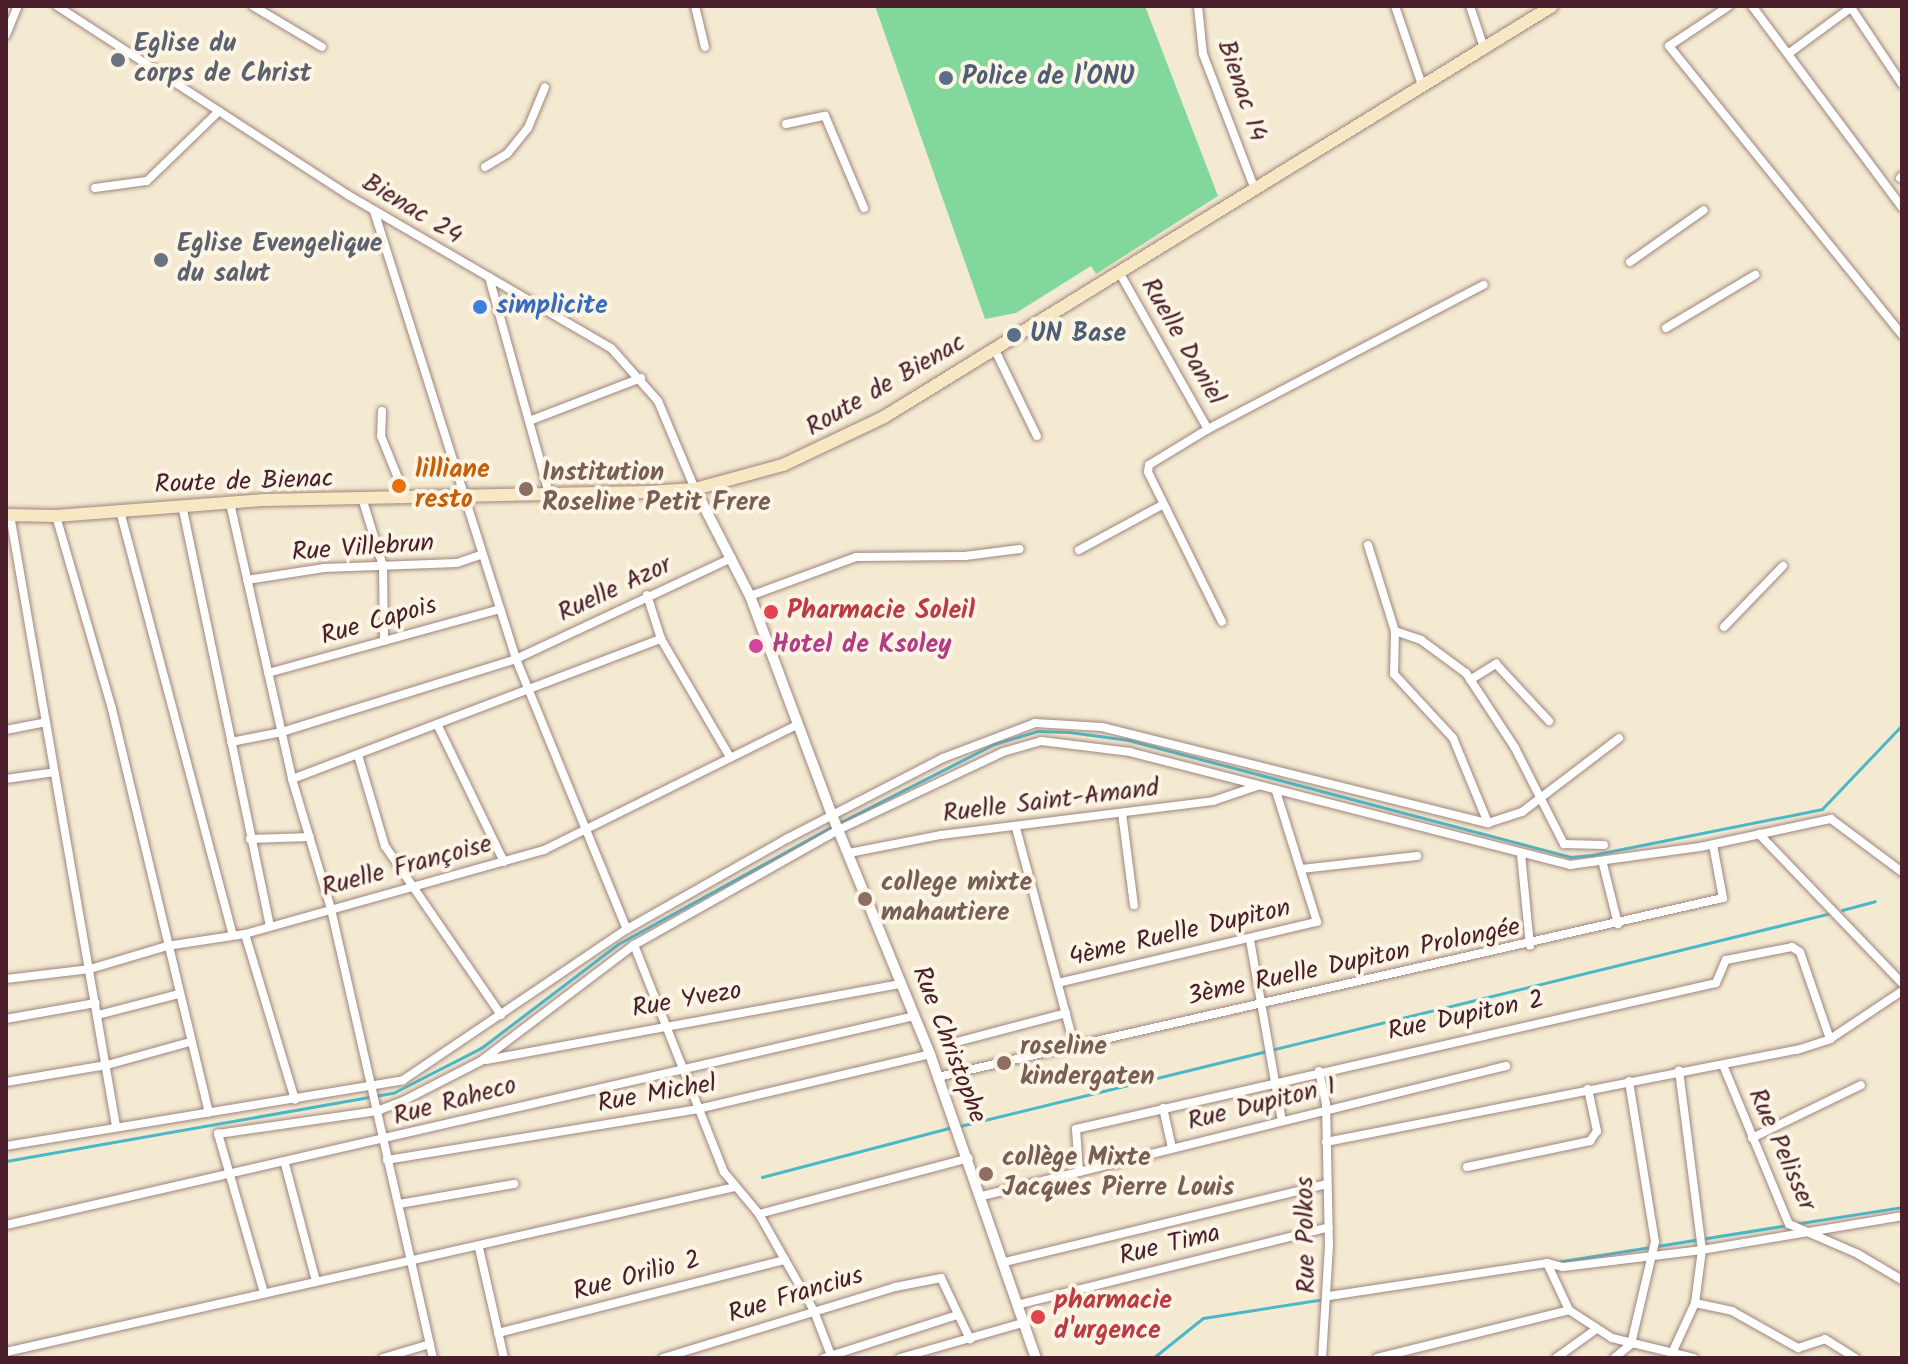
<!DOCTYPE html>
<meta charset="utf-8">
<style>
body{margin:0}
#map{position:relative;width:1908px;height:1364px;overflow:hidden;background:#f4ead2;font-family:Kalam,sans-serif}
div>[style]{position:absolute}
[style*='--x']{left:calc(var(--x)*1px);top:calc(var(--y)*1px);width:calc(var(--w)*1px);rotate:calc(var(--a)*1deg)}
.green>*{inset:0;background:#82d89c}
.stream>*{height:3px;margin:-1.5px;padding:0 1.5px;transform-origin:1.5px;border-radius:1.5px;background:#4bb7c7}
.roads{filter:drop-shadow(0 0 2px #9f847e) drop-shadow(0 0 2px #9f847e)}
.minor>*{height:8px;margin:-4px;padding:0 4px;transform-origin:4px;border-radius:4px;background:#fff}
.tertiary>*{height:10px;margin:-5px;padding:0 5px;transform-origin:5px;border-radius:5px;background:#fff}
.secondary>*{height:12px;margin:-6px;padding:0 6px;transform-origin:6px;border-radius:6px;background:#f7e8c3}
.dots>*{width:22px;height:22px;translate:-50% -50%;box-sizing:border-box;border:4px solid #fcf5e5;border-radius:50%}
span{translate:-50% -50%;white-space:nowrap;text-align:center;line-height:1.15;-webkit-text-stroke:8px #fcf5e5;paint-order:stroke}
.worship-label{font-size:26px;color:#5b616d;font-weight:700}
.left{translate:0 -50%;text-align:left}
.service-label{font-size:26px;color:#4e5e75;font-weight:700}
.street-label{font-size:26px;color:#4a1f2b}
.shop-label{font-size:26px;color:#366cbe;font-weight:700}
.food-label{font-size:26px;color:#c56008;font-weight:700}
.education-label{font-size:26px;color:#785e54;font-weight:700}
.health-label{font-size:26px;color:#be3a42;font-weight:700}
.hotel-label{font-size:26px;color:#b23c85;font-weight:700}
.frame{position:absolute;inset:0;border:8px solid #4a1f2b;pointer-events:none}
</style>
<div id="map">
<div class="green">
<i style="clip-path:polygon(875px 6px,1145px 6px,1218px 196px,1096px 274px,1091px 266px,1016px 313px,985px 319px)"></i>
</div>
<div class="stream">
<i style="--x:839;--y:823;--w:174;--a:-27"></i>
<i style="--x:994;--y:744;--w:46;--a:-16.5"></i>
<i style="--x:1038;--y:731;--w:31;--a:2"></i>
<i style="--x:1069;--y:732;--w:60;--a:7.7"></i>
<i style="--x:1128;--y:740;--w:457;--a:14.8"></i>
<i style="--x:1570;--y:857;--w:22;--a:-5"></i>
<i style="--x:1592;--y:855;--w:235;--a:-11.3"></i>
<i style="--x:1822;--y:809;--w:116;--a:-46.4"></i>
<i style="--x:1842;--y:910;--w:34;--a:-15"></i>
<i style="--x:960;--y:1126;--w:893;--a:-13.74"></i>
<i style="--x:6;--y:1161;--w:393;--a:-10"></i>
<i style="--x:393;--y:1093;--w:99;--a:-27.1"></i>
<i style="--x:481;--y:1048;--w:172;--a:-37.2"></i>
<i style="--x:618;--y:944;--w:245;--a:-28.8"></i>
<i style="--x:762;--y:1177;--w:197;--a:-14.7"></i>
<i style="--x:1794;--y:1224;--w:109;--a:-8.9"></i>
<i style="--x:1557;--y:1262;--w:233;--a:-9.1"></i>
<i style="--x:1153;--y:1358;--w:64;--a:-38.7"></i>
<i style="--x:1203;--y:1318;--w:123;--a:-8.9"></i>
</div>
<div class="roads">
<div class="minor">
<i style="--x:57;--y:6;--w:347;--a:33"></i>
<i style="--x:348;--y:195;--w:304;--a:30.2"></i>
<i style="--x:611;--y:348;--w:71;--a:48.4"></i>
<i style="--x:658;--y:401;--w:95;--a:67.2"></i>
<i style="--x:253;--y:6;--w:80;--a:30.7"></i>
<i style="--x:695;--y:6;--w:42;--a:76.3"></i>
<i style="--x:1198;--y:6;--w:48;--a:84.1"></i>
<i style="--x:1203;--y:54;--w:142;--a:69"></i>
<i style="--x:1395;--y:6;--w:83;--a:71.1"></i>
<i style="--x:1470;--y:6;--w:44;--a:71.6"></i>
<i style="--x:1729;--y:6;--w:72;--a:146.3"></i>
<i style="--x:1669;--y:46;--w:371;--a:51.1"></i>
<i style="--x:1752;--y:6;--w:251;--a:53.3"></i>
<i style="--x:1850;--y:6;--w:94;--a:56.3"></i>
<i style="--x:6;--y:35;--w:31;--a:-68"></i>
<i style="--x:1788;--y:54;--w:81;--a:-36.4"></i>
<i style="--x:786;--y:124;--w:40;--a:-12"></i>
<i style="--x:825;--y:116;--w:100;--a:67"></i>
<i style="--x:485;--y:167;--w:26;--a:-31"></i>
<i style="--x:507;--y:154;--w:33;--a:-51"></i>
<i style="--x:528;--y:128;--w:44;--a:-67.5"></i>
<i style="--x:1900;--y:178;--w:3;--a:-45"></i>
<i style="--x:95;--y:188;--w:52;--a:-7.7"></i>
<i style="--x:147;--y:181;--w:100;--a:-44.2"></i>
<i style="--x:374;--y:211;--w:470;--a:72.4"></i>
<i style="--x:516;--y:659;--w:292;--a:67.7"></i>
<i style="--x:1630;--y:262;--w:90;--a:-35.1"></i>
<i style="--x:1119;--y:272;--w:180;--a:60.5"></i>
<i style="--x:1208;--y:429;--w:69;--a:148.6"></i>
<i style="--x:1149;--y:465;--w:7;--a:98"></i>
<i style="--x:1148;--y:472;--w:167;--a:63.7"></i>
<i style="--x:489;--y:277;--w:225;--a:74.5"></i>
<i style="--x:1666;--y:328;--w:104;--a:-30.8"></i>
<i style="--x:994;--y:348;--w:98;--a:64"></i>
<i style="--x:382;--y:411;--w:25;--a:92"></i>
<i style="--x:381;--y:436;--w:67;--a:68"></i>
<i style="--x:529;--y:421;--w:120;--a:-21"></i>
<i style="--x:1208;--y:429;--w:311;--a:-27.6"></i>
<i style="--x:363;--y:501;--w:68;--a:72.9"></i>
<i style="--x:383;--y:566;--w:75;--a:89.2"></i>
<i style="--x:230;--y:503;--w:283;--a:77.3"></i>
<i style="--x:292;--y:779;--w:136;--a:73.3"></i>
<i style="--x:331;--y:909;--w:460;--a:77.2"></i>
<i style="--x:182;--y:505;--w:430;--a:78.2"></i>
<i style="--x:120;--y:511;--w:439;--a:75.1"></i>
<i style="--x:10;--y:515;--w:620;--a:80.16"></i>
<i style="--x:56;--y:516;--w:201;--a:73.8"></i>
<i style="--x:112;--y:709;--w:415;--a:76.5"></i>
<i style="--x:1368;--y:545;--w:90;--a:72.6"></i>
<i style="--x:1395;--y:631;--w:43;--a:91.3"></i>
<i style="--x:1394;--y:674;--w:87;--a:47.3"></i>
<i style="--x:1453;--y:738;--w:92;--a:67.6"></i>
<i style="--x:1079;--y:550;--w:94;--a:-28.5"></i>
<i style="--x:247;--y:580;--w:78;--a:-8.9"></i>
<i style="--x:324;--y:568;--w:133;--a:-2.2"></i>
<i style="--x:457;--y:563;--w:24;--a:-19"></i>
<i style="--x:647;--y:595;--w:46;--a:72.3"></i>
<i style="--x:661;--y:639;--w:137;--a:59.7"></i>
<i style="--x:750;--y:596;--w:113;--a:-20.2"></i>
<i style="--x:856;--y:557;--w:109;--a:-0.5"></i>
<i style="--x:965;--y:556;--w:55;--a:-7.3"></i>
<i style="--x:1724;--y:627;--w:85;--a:-46"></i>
<i style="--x:1395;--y:631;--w:28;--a:19"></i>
<i style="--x:1421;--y:640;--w:56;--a:36.3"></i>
<i style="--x:1466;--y:673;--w:90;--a:56.8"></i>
<i style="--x:1515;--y:748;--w:108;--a:63"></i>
<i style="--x:1564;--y:844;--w:40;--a:1.4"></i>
<i style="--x:268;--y:673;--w:241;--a:-15.4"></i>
<i style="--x:1470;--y:680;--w:31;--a:-32"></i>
<i style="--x:1496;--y:664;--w:78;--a:47.1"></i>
<i style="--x:438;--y:726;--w:151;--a:64.1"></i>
<i style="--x:6;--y:730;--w:37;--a:-11"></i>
<i style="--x:231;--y:742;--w:52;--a:-11.1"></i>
<i style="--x:282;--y:732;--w:245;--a:-17.3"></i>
<i style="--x:516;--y:659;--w:238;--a:-25.1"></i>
<i style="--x:358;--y:755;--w:95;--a:73.5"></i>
<i style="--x:385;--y:846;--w:205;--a:55.5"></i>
<i style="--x:6;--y:779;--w:49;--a:-8.1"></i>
<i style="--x:292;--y:779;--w:395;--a:-20.8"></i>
<i style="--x:1122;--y:813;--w:93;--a:82.6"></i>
<i style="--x:1016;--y:828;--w:225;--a:75"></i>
<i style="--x:1759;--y:834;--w:207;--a:46.2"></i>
<i style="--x:250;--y:839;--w:60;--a:-1.9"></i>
<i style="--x:849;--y:853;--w:94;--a:-11.1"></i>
<i style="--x:941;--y:835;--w:274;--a:-7.1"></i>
<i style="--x:1213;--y:801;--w:46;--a:-18.8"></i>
<i style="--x:1521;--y:854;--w:92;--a:84.4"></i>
<i style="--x:1603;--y:864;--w:62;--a:76"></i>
<i style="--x:1301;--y:869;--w:117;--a:-6.4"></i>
<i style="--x:245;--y:934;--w:173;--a:73.2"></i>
<i style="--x:1250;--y:940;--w:184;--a:80"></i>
<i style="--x:634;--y:945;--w:244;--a:68.4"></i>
<i style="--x:724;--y:1172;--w:55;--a:50.2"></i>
<i style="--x:759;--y:1214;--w:112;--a:60.4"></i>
<i style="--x:814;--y:1311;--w:50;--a:69"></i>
<i style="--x:6;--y:979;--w:85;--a:-6.8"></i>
<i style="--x:90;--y:969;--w:80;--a:-16.6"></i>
<i style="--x:167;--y:946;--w:79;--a:-8.7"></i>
<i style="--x:245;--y:934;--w:311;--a:-15.7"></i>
<i style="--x:544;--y:850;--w:282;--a:-26.3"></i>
<i style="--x:1058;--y:983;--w:266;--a:-13.3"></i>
<i style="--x:1317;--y:922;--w:137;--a:-107.4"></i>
<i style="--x:98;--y:1015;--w:84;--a:-14.5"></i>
<i style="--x:6;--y:1019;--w:91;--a:-10.1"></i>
<i style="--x:949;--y:1044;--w:121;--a:-14.8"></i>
<i style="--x:486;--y:1060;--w:423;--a:-10.4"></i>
<i style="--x:1723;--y:1065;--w:172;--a:67.5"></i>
<i style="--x:1789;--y:1224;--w:75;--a:23.5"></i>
<i style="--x:1858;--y:1254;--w:51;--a:30.6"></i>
<i style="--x:1319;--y:1071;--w:34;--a:78"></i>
<i style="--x:1326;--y:1104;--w:141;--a:88.8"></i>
<i style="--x:1329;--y:1245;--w:113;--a:93.5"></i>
<i style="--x:938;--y:1077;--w:805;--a:-12.85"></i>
<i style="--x:1723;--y:898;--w:54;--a:-100.7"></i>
<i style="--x:6;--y:1082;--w:102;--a:-9.6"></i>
<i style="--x:107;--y:1065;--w:86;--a:-15.5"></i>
<i style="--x:1163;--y:1108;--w:41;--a:77.3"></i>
<i style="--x:1752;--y:1138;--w:121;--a:-25.9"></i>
<i style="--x:1326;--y:1142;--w:480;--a:-11.1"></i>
<i style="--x:1797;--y:1050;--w:35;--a:-18"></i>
<i style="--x:1830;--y:1039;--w:87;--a:-33.7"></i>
<i style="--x:6;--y:1146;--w:402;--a:-9.4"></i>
<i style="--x:403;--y:1080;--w:270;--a:-34"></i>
<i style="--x:627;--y:929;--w:185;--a:-29.5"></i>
<i style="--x:788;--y:838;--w:174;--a:-27.3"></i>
<i style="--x:943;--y:758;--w:98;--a:-20.8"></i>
<i style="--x:1035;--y:723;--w:67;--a:3.4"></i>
<i style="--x:1102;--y:727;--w:398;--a:14"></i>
<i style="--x:1488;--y:823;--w:36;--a:-18"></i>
<i style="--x:1522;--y:812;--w:122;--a:-37.3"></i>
<i style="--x:387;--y:1160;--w:315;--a:-9.3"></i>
<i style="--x:698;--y:1109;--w:238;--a:-13.3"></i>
<i style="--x:285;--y:1164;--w:121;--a:75.2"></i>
<i style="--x:1467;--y:1167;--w:126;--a:-11.9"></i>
<i style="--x:1590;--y:1141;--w:12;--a:-55"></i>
<i style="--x:1597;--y:1131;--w:43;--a:-102.1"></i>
<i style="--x:1079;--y:1172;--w:43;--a:-94"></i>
<i style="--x:1076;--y:1129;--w:656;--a:-12.85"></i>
<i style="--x:1716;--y:983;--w:25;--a:-67"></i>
<i style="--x:1726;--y:960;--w:67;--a:-11.1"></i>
<i style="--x:1792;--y:947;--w:9;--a:32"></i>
<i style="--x:1800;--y:952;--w:92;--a:71"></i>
<i style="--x:982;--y:1196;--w:540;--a:-13.93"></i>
<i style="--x:399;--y:1204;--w:117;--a:-9.9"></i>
<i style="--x:759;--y:1214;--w:217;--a:-14.9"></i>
<i style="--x:6;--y:1225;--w:933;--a:-12.95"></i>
<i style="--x:479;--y:1248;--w:113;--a:77.2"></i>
<i style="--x:1005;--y:1262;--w:331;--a:-13.6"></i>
<i style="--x:1547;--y:1263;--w:52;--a:64.9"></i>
<i style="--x:264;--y:1293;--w:166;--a:-106.1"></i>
<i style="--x:218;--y:1134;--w:161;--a:-8.2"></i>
<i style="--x:377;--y:1111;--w:28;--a:-21"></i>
<i style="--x:403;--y:1101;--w:88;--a:-27.1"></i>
<i style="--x:481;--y:1061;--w:192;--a:-37.2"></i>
<i style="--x:634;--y:945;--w:234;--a:-29.4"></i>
<i style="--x:838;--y:830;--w:183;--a:-25.3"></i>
<i style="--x:1003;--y:752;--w:40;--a:-16"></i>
<i style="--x:1041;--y:741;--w:90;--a:7"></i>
<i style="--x:1130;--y:752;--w:454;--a:14.4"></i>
<i style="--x:1570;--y:865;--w:131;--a:-7.9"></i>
<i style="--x:1700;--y:847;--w:134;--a:-12.1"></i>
<i style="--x:1831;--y:819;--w:89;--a:36.7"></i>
<i style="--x:1329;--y:1296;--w:220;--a:-8.6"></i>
<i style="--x:1547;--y:1263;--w:16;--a:14"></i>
<i style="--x:1563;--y:1267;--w:140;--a:-7"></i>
<i style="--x:1702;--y:1250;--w:203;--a:-9.6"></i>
<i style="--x:1695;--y:1303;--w:38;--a:12"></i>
<i style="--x:1732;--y:1311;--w:76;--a:29.3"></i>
<i style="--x:1798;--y:1348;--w:28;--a:-18"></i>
<i style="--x:1825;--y:1339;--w:36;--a:32"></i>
<i style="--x:1021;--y:1304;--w:317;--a:-14"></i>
<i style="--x:498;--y:1333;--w:296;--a:-14.3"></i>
<i style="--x:1673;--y:1351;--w:53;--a:-65.4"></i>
<i style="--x:1695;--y:1303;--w:53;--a:-82.5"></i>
<i style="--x:1702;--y:1250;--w:181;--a:-97.3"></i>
<i style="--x:6;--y:1352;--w:747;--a:-12.75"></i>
<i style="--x:383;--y:1358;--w:49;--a:-16.6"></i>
<i style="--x:663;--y:1358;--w:243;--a:-17"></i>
<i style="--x:895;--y:1287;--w:47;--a:-11.1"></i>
<i style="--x:941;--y:1278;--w:68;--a:64.6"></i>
<i style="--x:824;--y:1358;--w:140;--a:-17.9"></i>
<i style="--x:900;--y:1358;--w:131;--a:-15.9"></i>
<i style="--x:1377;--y:1358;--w:198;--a:-14"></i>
<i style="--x:1569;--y:1310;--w:51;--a:33.1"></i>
<i style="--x:1612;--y:1338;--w:84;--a:13.7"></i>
<i style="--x:1556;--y:1358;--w:48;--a:-35.7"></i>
<i style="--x:1614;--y:1358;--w:22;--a:-39"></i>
<i style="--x:1631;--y:1344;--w:105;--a:-76.8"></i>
<i style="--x:1655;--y:1242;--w:163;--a:-99.2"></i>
</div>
<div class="tertiary">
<i style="--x:695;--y:489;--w:120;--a:62.8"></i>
<i style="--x:750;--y:596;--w:234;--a:69.5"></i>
<i style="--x:832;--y:815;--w:258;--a:67.7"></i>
<i style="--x:930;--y:1054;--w:322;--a:70.8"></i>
</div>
<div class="secondary">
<i style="--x:6;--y:515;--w:50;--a:1.1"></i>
<i style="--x:56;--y:516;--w:210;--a:-4.4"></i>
<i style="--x:265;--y:500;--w:383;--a:-1.2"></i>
<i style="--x:648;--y:492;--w:47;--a:-3.7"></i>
<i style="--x:695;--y:489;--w:91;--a:-15.3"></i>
<i style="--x:783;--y:465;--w:112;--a:-25.4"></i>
<i style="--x:884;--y:417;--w:784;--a:-31.6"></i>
</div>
</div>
<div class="dots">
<i style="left:118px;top:60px;background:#6b7280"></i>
<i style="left:946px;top:78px;background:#5c6f8a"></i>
<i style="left:161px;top:260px;background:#6b7280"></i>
<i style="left:480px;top:307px;background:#3f7fe0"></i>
<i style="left:1014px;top:335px;background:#5c6f8a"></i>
<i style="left:399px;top:486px;background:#e8710a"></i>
<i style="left:526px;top:489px;background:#8d6e63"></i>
<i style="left:771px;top:612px;background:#e0444e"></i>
<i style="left:756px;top:646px;background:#d1479c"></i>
<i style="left:865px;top:899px;background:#8d6e63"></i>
<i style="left:1004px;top:1063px;background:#8d6e63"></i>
<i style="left:986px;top:1174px;background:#8d6e63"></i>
<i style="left:1038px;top:1317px;background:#e0444e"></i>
</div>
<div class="worship-label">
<span class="left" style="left:134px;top:60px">Eglise du<br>corps de Christ</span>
<span class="left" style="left:177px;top:260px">Eglise Evengelique<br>du salut</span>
</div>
<div class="service-label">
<span class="left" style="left:962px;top:78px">Police de l'ONU</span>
<span class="left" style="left:1030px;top:335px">UN Base</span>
</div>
<div class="street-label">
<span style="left:1241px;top:91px;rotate:71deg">Bienac 14</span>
<span style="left:412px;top:210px;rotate:31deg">Bienac 24</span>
<span style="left:1182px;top:342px;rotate:60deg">Ruelle Daniel</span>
<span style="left:886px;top:386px;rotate:-30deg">Route de Bienac</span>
<span style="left:244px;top:483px;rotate:-2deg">Route de Bienac</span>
<span style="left:363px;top:549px;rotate:-4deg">Rue Villebrun</span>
<span style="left:615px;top:590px;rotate:-25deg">Ruelle Azor</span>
<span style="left:379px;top:622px;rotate:-16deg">Rue Capois</span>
<span style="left:1051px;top:802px;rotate:-7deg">Ruelle Saint-Amand</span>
<span style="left:407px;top:867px;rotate:-15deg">Ruelle Françoise</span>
<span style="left:1180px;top:934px;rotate:-13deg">4ème Ruelle Dupiton</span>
<span style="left:1354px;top:963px;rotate:-12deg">3ème Ruelle Dupiton Prolongée</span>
<span style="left:687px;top:1001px;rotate:-10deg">Rue Yvezo</span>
<span style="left:1466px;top:1017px;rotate:-12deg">Rue Dupiton 2</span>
<span style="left:948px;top:1045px;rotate:69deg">Rue Christophe</span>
<span style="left:657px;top:1095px;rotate:-10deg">Rue Michel</span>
<span style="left:455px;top:1102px;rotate:-15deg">Rue Raheco</span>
<span style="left:1262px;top:1105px;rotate:-14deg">Rue Dupiton 1</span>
<span style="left:1781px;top:1150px;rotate:66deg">Rue Pelisser</span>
<span style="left:1307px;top:1235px;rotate:-91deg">Rue Polkos</span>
<span style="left:1170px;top:1246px;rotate:-14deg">Rue Tima</span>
<span style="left:637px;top:1277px;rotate:-15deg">Rue Orilio 2</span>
<span style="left:796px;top:1296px;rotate:-17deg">Rue Francius</span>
</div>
<div class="shop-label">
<span class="left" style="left:496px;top:307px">simplicite</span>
</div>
<div class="food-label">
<span class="left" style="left:415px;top:486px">lilliane<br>resto</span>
</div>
<div class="education-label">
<span class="left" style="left:542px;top:489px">Institution<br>Roseline Petit Frere</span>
<span class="left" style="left:881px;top:899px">college mixte<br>mahautiere</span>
<span class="left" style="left:1020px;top:1063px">roseline<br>kindergaten</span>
<span class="left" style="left:1002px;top:1174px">collège Mixte<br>Jacques Pierre Louis</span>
</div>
<div class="health-label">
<span class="left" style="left:787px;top:612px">Pharmacie Soleil</span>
<span class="left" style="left:1054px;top:1317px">pharmacie<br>d'urgence</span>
</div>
<div class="hotel-label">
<span class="left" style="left:772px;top:646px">Hotel de Ksoley</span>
</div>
<div class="frame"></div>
</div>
